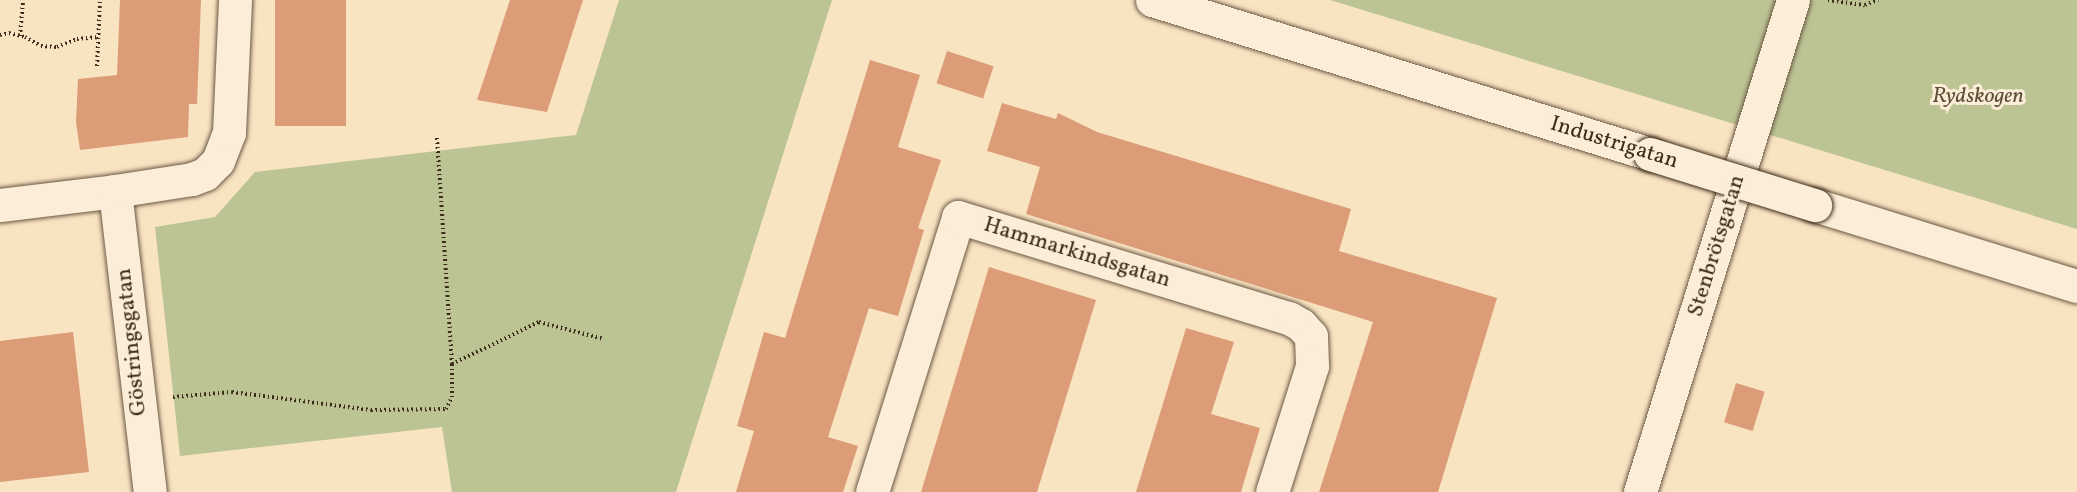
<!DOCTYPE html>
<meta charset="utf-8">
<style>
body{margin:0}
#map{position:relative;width:2077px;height:492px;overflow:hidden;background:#f9e4c2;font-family:Vollkorn,serif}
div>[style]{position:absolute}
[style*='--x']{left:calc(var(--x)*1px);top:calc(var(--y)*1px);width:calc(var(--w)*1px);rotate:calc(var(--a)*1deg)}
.green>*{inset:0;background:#bcc494}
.building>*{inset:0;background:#dc9c78;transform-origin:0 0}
.path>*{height:4px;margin-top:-2px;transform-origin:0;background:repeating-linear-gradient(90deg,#3d2b1b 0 1.5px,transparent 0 4.5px)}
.roads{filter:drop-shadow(0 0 2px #6c5945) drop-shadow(0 0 2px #6c5945)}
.minor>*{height:33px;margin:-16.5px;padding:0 16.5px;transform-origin:16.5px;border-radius:16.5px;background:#fbedd7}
.secondary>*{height:33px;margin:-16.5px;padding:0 16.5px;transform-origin:16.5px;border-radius:16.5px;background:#fbedd7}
.bridges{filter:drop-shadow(0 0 2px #3d2b1b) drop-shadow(0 0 2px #3d2b1b)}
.secondary-bridge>*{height:33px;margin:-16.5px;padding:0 16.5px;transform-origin:16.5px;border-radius:16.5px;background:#fbedd7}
span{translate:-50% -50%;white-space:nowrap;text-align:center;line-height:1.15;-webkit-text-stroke:6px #fbedd7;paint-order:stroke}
.park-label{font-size:22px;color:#5d5139;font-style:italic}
.street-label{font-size:22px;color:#3d2b1b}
</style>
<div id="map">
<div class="green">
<i style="clip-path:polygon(619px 0,832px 0,676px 492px,452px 492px,442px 427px,180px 456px,155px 227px,215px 217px,255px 172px,576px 135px)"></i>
<i style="clip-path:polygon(1330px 0,2077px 0,2077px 229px)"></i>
</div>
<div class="building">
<i style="clip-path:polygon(120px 0,201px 0,197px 104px,189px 104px,188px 137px,80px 150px,76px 122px,78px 79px,117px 75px)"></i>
<i style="left:275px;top:0;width:71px;height:126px"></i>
<i style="clip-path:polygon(510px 0,583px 0,547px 112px,477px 100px)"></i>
<i style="left:947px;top:51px;width:49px;height:34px;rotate:18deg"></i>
<i style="clip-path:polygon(870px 60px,920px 75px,898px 147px,941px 160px,918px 228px,924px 230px,898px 316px,869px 308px,828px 437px,858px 446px,843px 492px,736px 492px,754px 431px,737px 426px,764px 332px,785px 338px)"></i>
<i style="clip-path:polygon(1002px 103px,1056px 119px,1058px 113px,1097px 132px,1351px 209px,1339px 251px,1497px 298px,1438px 492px,1319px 492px,1373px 322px,1026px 214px,1040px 167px,987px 151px)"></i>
<i style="clip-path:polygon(989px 267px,1096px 300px,1037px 492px,921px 492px)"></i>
<i style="clip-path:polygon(1186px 328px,1234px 342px,1211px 414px,1260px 428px,1241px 492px,1136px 492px)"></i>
<i style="clip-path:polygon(73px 332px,89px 472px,0 482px,0 341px)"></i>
<i style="left:1736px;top:383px;width:30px;height:41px;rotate:17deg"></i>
</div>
<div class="path">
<i style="--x:1828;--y:0;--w:37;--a:8"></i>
<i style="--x:1865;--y:5;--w:14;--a:-21"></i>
<i style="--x:0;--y:35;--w:9;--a:-13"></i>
<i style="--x:9;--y:33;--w:16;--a:14"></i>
<i style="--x:25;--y:37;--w:18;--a:29"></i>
<i style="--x:41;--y:46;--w:16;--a:4"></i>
<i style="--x:57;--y:47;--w:22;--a:-22"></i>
<i style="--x:77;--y:39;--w:22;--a:-5"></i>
<i style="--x:20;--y:36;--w:36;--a:-85"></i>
<i style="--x:97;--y:66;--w:66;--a:-87.4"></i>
<i style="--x:452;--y:364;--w:97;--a:-25.8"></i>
<i style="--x:539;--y:322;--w:67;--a:14.7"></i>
<i style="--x:173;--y:397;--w:59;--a:-4.8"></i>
<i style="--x:232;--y:392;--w:140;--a:7.4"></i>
<i style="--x:371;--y:410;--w:75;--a:-0.8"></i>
<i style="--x:446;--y:409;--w:13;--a:-63"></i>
<i style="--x:452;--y:397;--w:33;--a:-90"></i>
<i style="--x:452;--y:364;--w:227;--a:-93.8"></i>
</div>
<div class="roads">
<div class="minor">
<i style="--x:115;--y:191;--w:303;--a:83.4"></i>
<i style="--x:0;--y:205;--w:116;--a:-6.9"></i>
<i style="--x:115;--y:191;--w:78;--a:-8.9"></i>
<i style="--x:192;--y:179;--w:14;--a:-21"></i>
<i style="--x:205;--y:174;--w:18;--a:-45"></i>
<i style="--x:218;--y:161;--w:30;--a:-69"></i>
<i style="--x:229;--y:133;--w:133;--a:-87.4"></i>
<i style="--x:872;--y:492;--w:288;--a:-72.6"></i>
<i style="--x:958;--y:217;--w:346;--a:17"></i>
<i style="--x:1289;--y:318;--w:14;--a:30"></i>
<i style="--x:1301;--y:325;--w:15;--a:48"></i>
<i style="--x:1311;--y:336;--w:30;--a:88"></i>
<i style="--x:1312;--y:366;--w:132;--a:107.6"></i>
<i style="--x:1640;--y:492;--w:515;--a:-72.73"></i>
</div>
<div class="secondary">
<i style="--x:1152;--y:0;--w:521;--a:17.18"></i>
<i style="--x:1815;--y:205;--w:274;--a:17.2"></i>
</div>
</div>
<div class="bridges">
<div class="secondary-bridge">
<i style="--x:1650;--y:154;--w:173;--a:17.2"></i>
</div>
</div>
<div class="park-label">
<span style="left:1978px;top:97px">Rydskogen</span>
</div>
<div class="street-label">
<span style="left:1614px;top:143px;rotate:17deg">Industrigatan</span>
<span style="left:1717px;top:246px;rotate:-73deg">Stenbrötsgatan</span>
<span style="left:1077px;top:253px;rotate:17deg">Hammarkindsgatan</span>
<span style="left:132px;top:342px;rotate:-96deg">Göstringsgatan</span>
</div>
</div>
